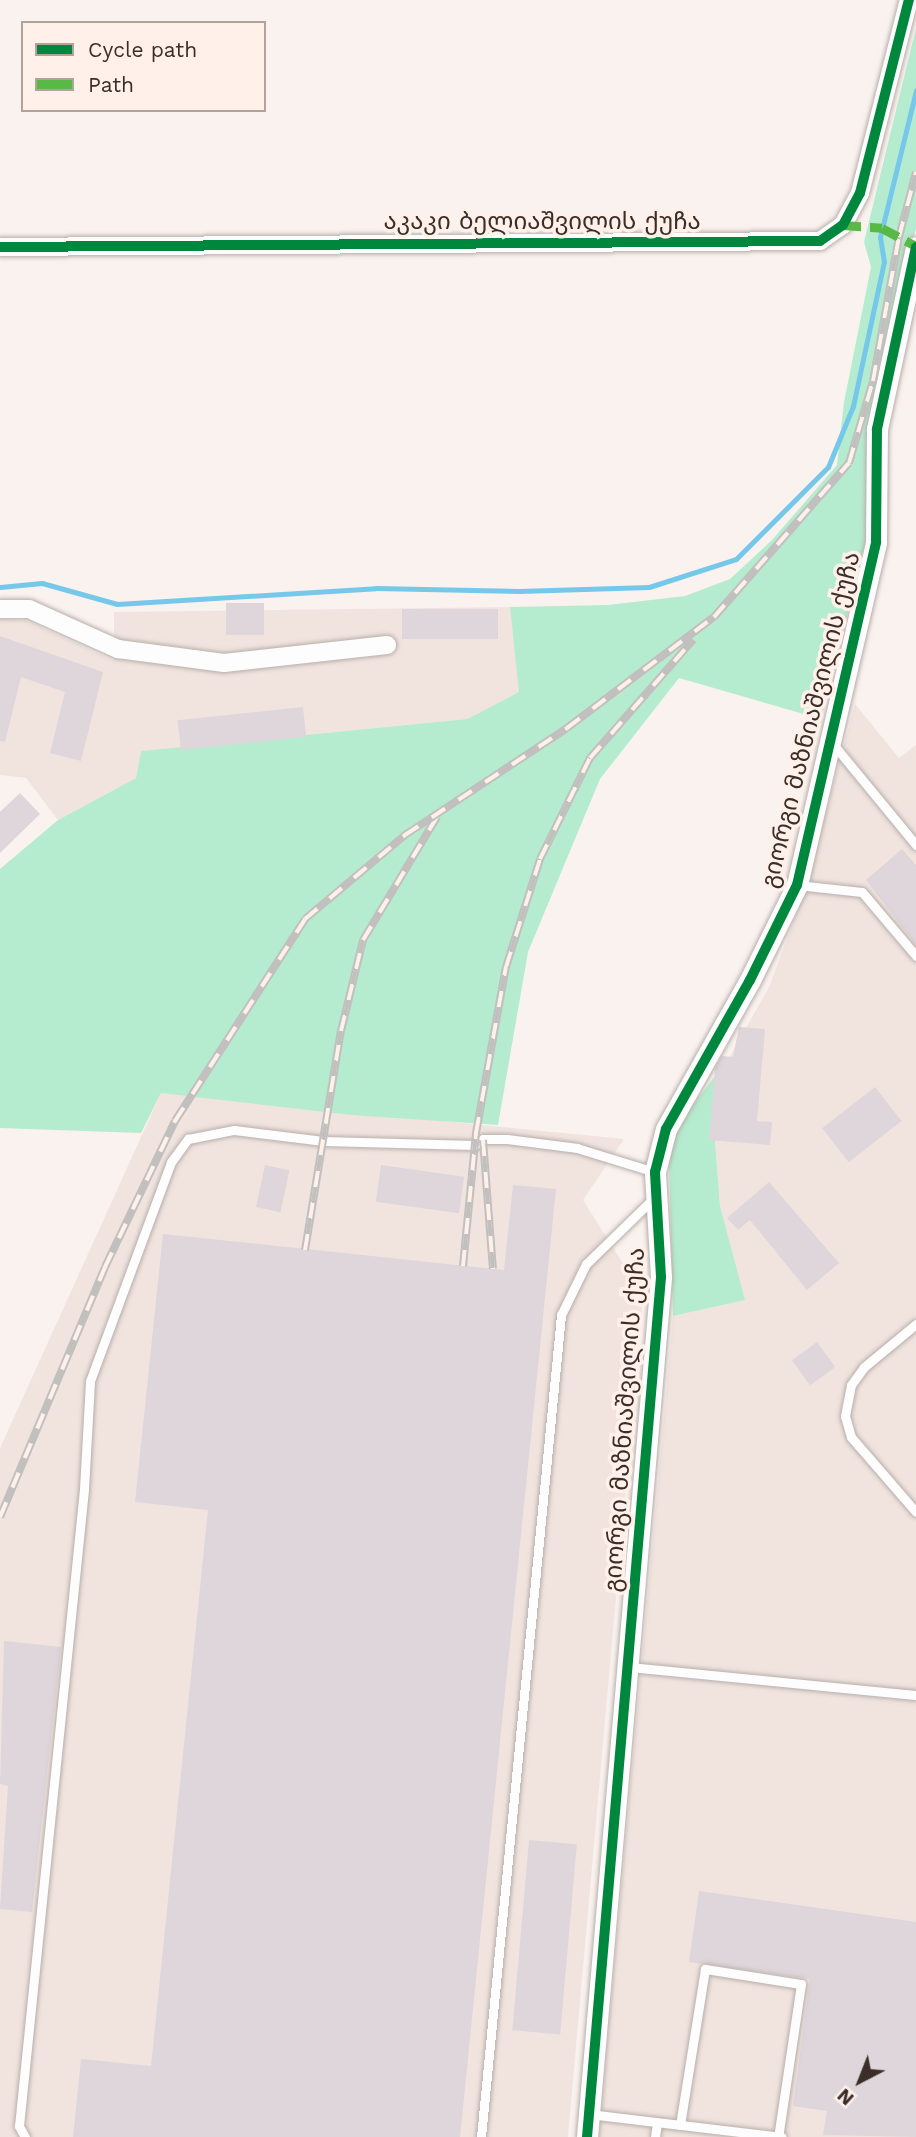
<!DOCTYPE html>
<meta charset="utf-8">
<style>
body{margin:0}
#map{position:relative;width:916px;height:2137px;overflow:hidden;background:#faf2ef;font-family:"Work Sans","Noto Sans Georgian",sans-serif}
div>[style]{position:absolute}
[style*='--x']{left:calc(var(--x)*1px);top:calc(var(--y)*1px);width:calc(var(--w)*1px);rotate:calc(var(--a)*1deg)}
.built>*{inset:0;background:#f1e4df}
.green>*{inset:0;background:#b5eccf}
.stream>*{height:5px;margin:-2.5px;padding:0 2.5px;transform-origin:2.5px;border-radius:2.5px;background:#76c8ea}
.building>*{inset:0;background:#ded6db;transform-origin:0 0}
.roads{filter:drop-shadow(0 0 2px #b7aeaa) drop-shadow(0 0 2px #b7aeaa)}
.service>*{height:9px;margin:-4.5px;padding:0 4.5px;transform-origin:4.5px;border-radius:4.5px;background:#fefdfd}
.minor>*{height:18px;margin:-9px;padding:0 9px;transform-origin:9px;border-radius:9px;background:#fefdfd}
.tertiary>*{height:21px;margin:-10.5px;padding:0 10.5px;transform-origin:10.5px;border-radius:10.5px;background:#fefdfd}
.rail>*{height:8px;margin-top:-4px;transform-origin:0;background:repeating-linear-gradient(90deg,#fff0ea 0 16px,#c2c0bf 0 32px);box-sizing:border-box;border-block:2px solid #c2c0bf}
.quiet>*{height:9px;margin-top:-4.5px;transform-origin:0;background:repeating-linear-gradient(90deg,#58b947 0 18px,transparent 0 27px)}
.cycleway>*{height:10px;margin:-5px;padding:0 5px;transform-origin:5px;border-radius:5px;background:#00873e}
span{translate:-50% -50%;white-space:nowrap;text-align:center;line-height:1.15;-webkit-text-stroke:7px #fff0ea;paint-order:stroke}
.street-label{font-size:24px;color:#3b2e28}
.legend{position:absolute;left:21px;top:21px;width:245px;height:91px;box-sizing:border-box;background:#fff0ea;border:2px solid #b1a29c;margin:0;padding:9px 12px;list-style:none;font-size:21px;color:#3b2e28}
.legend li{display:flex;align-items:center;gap:14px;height:35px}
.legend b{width:35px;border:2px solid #b1a29c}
.north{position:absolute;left:825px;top:2046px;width:70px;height:70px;-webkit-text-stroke:5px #fff0ea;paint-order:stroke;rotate:222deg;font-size:19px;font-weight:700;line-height:28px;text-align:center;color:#3b2e28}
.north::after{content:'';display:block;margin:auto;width:24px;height:32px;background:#3b2e28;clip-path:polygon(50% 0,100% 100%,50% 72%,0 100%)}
</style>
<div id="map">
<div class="built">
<i style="clip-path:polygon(510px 607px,520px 692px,467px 719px,141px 751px,136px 778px,58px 820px,26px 778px,0 775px,0 619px,25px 620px,114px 661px,114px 612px)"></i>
<i style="clip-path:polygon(855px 704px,899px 758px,916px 745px,916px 2137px,599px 2137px,673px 1316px,744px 1300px,720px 1206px,712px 1102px,730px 1056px,769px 987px,805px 891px)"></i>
<i style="clip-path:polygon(161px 1093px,624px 1139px,583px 1200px,643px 1295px,568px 2137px,0 2137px,0 1448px)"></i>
</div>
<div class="green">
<i style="clip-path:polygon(916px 28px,916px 228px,869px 420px,866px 540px,821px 719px,679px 678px,600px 779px,528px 952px,498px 1125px,351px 1115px,161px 1093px,141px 1133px,0 1128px,0 869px,58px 820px,136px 778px,141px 751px,467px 719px,519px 692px,510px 607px,608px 605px,685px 596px,730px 579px,772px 540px,837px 465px,844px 402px,871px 267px,864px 242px)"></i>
<i style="clip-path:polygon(730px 1056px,712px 1102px,720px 1206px,745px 1300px,673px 1316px,669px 1158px,678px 1125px)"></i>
</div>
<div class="stream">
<i style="--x:0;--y:587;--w:42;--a:-5.4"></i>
<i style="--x:42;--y:583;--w:78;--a:15.6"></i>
<i style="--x:117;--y:604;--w:259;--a:-3.5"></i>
<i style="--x:376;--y:588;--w:143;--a:1.2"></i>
<i style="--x:519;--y:591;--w:130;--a:-1.8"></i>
<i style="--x:649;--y:587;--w:91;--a:-17.8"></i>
<i style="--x:736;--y:559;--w:130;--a:-45"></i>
<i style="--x:828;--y:467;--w:66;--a:-67.7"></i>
<i style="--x:853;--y:406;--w:147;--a:-77.9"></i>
<i style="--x:884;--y:262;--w:25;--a:-99"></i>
<i style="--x:880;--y:237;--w:151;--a:-76.2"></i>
</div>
<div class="building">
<i style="left:226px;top:603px;width:38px;height:32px"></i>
<i style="left:402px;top:609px;width:96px;height:30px"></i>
<i style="clip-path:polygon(0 636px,103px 672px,81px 761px,50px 753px,65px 692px,21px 677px,5px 742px,0 741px)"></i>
<i style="left:303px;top:707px;width:30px;height:126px;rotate:84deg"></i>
<i style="clip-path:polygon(20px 793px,40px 814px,0 853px,0 812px)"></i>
<i style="clip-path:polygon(902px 849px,916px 865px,916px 945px,866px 880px)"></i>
<i style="clip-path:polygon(739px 1027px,765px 1029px,757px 1121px,772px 1122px,770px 1145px,709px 1140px,715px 1068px,722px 1056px,733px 1057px)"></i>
<i style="left:875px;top:1087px;width:43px;height:67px;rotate:52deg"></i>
<i style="left:265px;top:1165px;width:25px;height:43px;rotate:12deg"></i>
<i style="left:381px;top:1165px;width:84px;height:37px;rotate:8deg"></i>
<i style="clip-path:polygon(769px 1182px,839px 1263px,807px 1290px,750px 1220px,738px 1230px,727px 1218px)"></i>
<i style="clip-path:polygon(513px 1185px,556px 1189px,460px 2137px,73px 2137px,81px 2059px,151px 2066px,208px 1510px,135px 1502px,163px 1234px,504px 1270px)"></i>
<i style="left:817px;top:1342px;width:31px;height:31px;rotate:54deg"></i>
<i style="clip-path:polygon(4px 1641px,61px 1647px,32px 1912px,0 1909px,8px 1786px,0 1784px)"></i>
<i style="left:529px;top:1840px;width:48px;height:191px;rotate:5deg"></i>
<i style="clip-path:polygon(699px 1891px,916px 1922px,916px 2137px,823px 2135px,827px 2111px,793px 2106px,810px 1979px,689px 1962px)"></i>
</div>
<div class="roads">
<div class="service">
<i style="--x:833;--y:744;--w:131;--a:50.6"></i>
<i style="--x:797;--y:885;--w:65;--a:6.1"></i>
<i style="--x:862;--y:892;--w:84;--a:49.8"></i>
<i style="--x:916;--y:1324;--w:67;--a:140.4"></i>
<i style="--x:864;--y:1367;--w:22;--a:126"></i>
<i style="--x:851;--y:1385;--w:32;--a:101"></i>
<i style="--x:845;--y:1416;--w:22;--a:74"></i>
<i style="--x:851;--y:1437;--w:99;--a:49.1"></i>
<i style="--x:629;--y:1667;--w:288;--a:5.6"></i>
<i style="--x:589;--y:2114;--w:194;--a:6.8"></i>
<i style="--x:680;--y:2125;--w:158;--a:-80.9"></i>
<i style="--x:705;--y:1969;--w:97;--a:8.9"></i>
<i style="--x:801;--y:1984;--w:155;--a:98.5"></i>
<i style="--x:25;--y:2137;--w:13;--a:-119"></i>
<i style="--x:19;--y:2126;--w:640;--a:-84.17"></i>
<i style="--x:84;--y:1489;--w:108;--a:-86.8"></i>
<i style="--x:90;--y:1381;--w:233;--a:-69.7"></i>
<i style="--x:171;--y:1162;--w:29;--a:-54"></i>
<i style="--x:188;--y:1139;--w:47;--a:-11.1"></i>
<i style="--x:234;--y:1130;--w:90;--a:7"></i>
<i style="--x:323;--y:1141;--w:152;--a:1.5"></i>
<i style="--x:475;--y:1145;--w:10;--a:-37"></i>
<i style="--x:483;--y:1139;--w:24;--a:0"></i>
<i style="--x:507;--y:1139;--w:71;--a:7.3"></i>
<i style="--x:577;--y:1148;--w:82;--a:17.1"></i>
<i style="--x:481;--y:2137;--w:826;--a:-84.44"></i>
<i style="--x:561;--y:1315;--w:57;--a:-63.9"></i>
<i style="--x:586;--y:1264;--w:96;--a:-44.2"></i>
<i style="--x:655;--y:2137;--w:15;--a:-82"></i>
</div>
<div class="minor">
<i style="--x:0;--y:247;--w:820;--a:-0.42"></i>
<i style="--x:820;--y:241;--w:28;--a:-35"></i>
<i style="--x:843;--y:225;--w:36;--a:-62"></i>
<i style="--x:860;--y:193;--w:199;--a:-75.8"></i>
<i style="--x:0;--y:609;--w:29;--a:0"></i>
<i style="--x:29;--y:609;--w:98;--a:24.2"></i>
<i style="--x:118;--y:649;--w:107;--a:7.5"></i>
<i style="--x:224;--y:663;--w:164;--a:-6.3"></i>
</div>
<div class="tertiary">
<i style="--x:587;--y:2137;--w:863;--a:-85.08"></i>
<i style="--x:661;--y:1277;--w:105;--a:-93.3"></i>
<i style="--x:655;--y:1172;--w:44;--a:-75.7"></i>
<i style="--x:666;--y:1129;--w:171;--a:-60.6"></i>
<i style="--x:750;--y:980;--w:106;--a:-63.7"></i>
<i style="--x:797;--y:885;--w:352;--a:-77"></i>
<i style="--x:876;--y:542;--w:113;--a:-89.5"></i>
<i style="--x:877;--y:429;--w:186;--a:-77.9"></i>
</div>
</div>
<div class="rail">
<i style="--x:483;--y:1140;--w:129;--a:85.6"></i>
<i style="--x:305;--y:1250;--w:222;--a:-80.7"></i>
<i style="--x:341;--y:1031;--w:94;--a:-76.4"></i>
<i style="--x:363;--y:940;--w:144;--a:-59"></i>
<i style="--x:463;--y:1266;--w:134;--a:-84.4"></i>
<i style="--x:476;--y:1133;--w:169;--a:-79.8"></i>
<i style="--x:506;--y:967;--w:113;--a:-72.5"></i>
<i style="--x:540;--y:859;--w:113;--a:-63.7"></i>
<i style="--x:590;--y:758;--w:157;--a:-48.9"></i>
<i style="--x:0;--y:1517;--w:271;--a:-67.2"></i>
<i style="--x:105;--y:1267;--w:162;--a:-64.4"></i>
<i style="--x:175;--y:1121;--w:240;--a:-57.2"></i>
<i style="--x:305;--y:919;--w:131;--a:-40"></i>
<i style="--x:405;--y:835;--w:194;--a:-33.4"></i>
<i style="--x:567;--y:728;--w:184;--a:-37.1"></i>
<i style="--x:714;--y:617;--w:205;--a:-48.8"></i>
<i style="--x:849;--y:463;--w:85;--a:-73.7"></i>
<i style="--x:873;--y:381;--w:146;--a:-79.8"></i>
<i style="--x:899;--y:237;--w:67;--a:-75.3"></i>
</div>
<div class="quiet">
<i style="--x:843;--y:225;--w:39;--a:4"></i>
<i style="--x:882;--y:228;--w:38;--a:28"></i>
</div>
<div class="cycleway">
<i style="--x:0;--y:247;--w:820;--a:-0.42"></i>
<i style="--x:820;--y:241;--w:28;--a:-35"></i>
<i style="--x:843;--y:225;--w:36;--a:-62"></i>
<i style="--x:860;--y:193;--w:199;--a:-75.8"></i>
<i style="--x:587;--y:2137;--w:863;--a:-85.08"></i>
<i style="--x:661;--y:1277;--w:105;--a:-93.3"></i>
<i style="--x:655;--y:1172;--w:44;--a:-75.7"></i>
<i style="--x:666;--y:1129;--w:171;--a:-60.6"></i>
<i style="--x:750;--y:980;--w:106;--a:-63.7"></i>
<i style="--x:797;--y:885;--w:352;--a:-77"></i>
<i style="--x:876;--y:542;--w:113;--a:-89.5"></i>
<i style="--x:877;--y:429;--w:186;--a:-77.9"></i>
</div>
<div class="street-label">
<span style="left:542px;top:222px">აკაკი ბელიაშვილის ქუჩა</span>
<span style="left:811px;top:720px;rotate:-76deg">გიორგი მაზნიაშვილის ქუჩა</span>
<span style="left:625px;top:1420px;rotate:-86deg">გიორგი მაზნიაშვილის ქუჩა</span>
</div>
<ul class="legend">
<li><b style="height:9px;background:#00873e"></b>Cycle path</li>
<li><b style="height:9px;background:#58b947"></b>Path</li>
</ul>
<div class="north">N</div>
</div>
